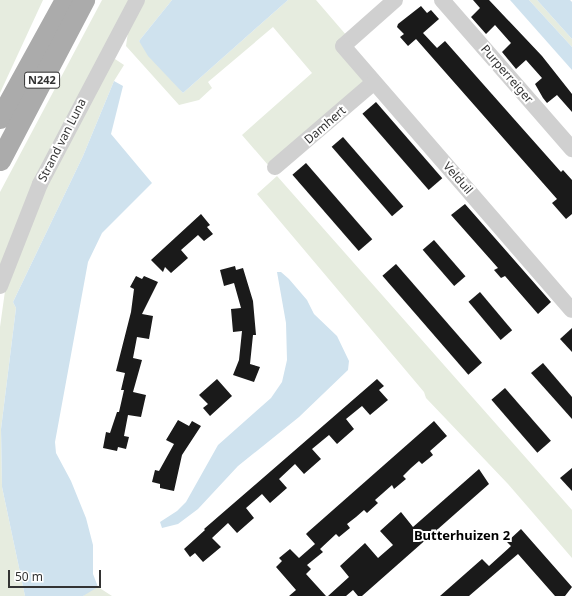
<!DOCTYPE html>
<style>
body{margin:0}
#map{position:relative;width:572px;height:596px;overflow:hidden;background:#fff;font-family:"Noto Sans",sans-serif}
div>[style]{position:absolute}
[style*='--x']{left:calc(var(--x)*1px);top:calc(var(--y)*1px);width:calc(var(--w)*1px);rotate:calc(var(--a)*1deg)}
.green>*{inset:0;background:#e6ecdf}
.water>*{inset:0;background:#cfe2ee}
.building>*{inset:0;background:#1a1a1a;transform-origin:0 0}
.minor>*{height:16px;margin:-8px;padding:0 8px;transform-origin:8px;border-radius:8px;background:#d0d0d0}
.major>*{height:21px;margin:-10.5px;padding:0 10.5px;transform-origin:10.5px;border-radius:10.5px;background:#ababab}
span{translate:-50% -50%;white-space:nowrap;text-align:center;line-height:1.15;-webkit-text-stroke:4px #fff;paint-order:stroke}
.shield-label span{padding:1px 3px;background:#fff;border:1px solid;border-radius:3px;-webkit-text-stroke-width:0}
.shield-label{font-size:11px;color:#333;font-weight:700}
.street-label{font-size:12px;color:#333}
.neighbourhood-label{font-size:13px;color:#000;font-weight:700}
.scale{position:absolute;left:8px;top:570px;width:93px;height:18px;box-sizing:border-box;border:2px solid #333;border-top:0;padding-left:5px;font-size:12px;line-height:14px;white-space:nowrap;color:#333;-webkit-text-stroke:3px #fff;paint-order:stroke}
</style>
<div id="map">
<div class="green">
<i style="clip-path:polygon(0 0,43px 0,0 93px)"></i>
<i style="clip-path:polygon(102px 0,130px 0,0 272px,0 192px)"></i>
<i style="clip-path:polygon(145px 0,172px 0,139px 41px,183px 93px,288px 0,316px 0,347px 36px,365px 81px,268px 165px,242px 135px,312px 73px,273px 27px,208px 82px,212px 88px,199px 100px,179px 105px,126px 46px,128px 32px)"></i>
<i style="clip-path:polygon(529px 0,537px 0,572px 39px,572px 47px)"></i>
<i style="clip-path:polygon(115px 59px,124px 65px,114px 81px,83px 156px,13px 302px,16px 308px,1px 429px,2px 487px,25px 596px,0 596px,0 327px,5px 291px,45px 187px,111px 61px)"></i>
<i style="clip-path:polygon(277px 176px,572px 510px,572px 558px,508px 484px,426px 398px,424px 392px,257px 194px)"></i>
<i style="clip-path:polygon(98px 587px,112px 596px,83px 596px,88px 591px)"></i>
</div>
<div class="water">
<i style="clip-path:polygon(172px 0,288px 0,183px 93px,148px 56px,139px 41px)"></i>
<i style="clip-path:polygon(510px 0,529px 0,572px 47px,572px 70px)"></i>
<i style="clip-path:polygon(537px 0,570px 0,572px 2px,572px 39px)"></i>
<i style="clip-path:polygon(114px 81px,123px 86px,111px 134px,152px 183px,102px 233px,88px 262px,55px 442px,56px 453px,71px 481px,86px 518px,93px 545px,93px 574px,98px 587px,83px 596px,25px 596px,2px 487px,1px 429px,16px 308px,13px 302px,83px 156px)"></i>
<i style="clip-path:polygon(277px 272px,281px 272px,289px 279px,307px 300px,314px 314px,337px 336px,349px 361px,348px 370px,299px 417px,238px 466px,198px 509px,178px 524px,162px 528px,160px 522px,177px 511px,186px 502px,218px 445px,271px 398px,282px 382px,287px 360px,286px 323px)"></i>
</div>
<div class="building">
<i style="clip-path:polygon(473px 0,489px 0,542px 56px,572px 94px,572px 112px,557px 95px,547px 103px,543px 98px,535px 84px,542px 78px,526px 60px,516px 69px,502px 52px,511px 43px,495px 25px,486px 34px,471px 17px,480px 8px)"></i>
<i style="clip-path:polygon(421px 6px,427px 13px,431px 10px,439px 19px,423px 33px,437px 48px,445px 41px,561px 172px,563px 170px,572px 180px,572px 214px,566px 219px,552px 203px,557px 199px,416px 39px,408px 46px,400px 37px,404px 34px,397px 27px,398px 24px)"></i>
<i style="left:376px;top:102px;width:101px;height:18px;rotate:49deg"></i>
<i style="left:343px;top:137px;width:92px;height:15px;rotate:49deg"></i>
<i style="left:306px;top:163px;width:101px;height:18px;rotate:49deg"></i>
<i style="clip-path:polygon(465px 204px,551px 302px,538px 314px,505px 276px,501px 278px,494px 270px,498px 268px,451px 215px)"></i>
<i style="clip-path:polygon(201px 214px,210px 225px,207px 227px,213px 234px,204px 241px,198px 235px,181px 250px,188px 258px,171px 273px,165px 267px,163px 272px,151px 260px)"></i>
<i style="left:434px;top:240px;width:48px;height:15px;rotate:49deg"></i>
<i style="left:396px;top:264px;width:131px;height:18px;rotate:49deg"></i>
<i style="clip-path:polygon(235px 266px,236px 270px,243px 268px,253px 301px,256px 335px,253px 335px,250px 364px,260px 367px,254px 382px,233px 375px,239px 360px,242px 331px,233px 332px,231px 309px,241px 308px,234px 283px,224px 286px,220px 270px)"></i>
<i style="clip-path:polygon(136px 276px,142px 279px,144px 276px,158px 282px,142px 314px,153px 316px,149px 339px,137px 337px,133px 358px,142px 360px,133px 392px,146px 395px,141px 417px,128px 415px,124px 436px,129px 437px,126px 449px,118px 447px,117px 451px,103px 448px,106px 432px,110px 433px,117px 412px,119px 412px,124px 390px,121px 390px,125px 373px,116px 371px,131px 312px,134px 289px,130px 287px)"></i>
<i style="left:480px;top:292px;width:50px;height:15px;rotate:50deg"></i>
<i style="clip-path:polygon(572px 328px,572px 352px,560px 339px)"></i>
<i style="clip-path:polygon(543px 363px,572px 397px,572px 419px,531px 373px)"></i>
<i style="clip-path:polygon(217px 379px,232px 396px,210px 416px,203px 408px,208px 404px,199px 395px)"></i>
<i style="clip-path:polygon(377px 379px,384px 386px,379px 390px,388px 400px,370px 415px,362px 406px,346px 419px,354px 429px,337px 444px,329px 435px,312px 449px,321px 459px,304px 474px,295px 464px,279px 479px,287px 488px,270px 503px,262px 494px,246px 508px,254px 518px,237px 533px,228px 523px,212px 538px,221px 547px,203px 562px,195px 553px,190px 557px,184px 549px,205px 530px,204px 529px)"></i>
<i style="left:505px;top:388px;width:70px;height:18px;rotate:49deg"></i>
<i style="clip-path:polygon(178px 420px,189px 426px,192px 421px,201px 426px,182px 455px,174px 491px,160px 488px,160px 484px,152px 482px,155px 470px,159px 471px,174px 444px,166px 440px)"></i>
<i style="clip-path:polygon(434px 421px,447px 436px,430px 451px,433px 455px,422px 464px,419px 461px,411px 468px,403px 476px,406px 479px,394px 489px,392px 485px,383px 493px,375px 500px,378px 503px,367px 513px,364px 510px,356px 517px,347px 524px,350px 528px,339px 537px,336px 534px,320px 549px,323px 552px,307px 565px,311px 569px,306px 574px,326px 596px,289px 596px,296px 590px,276px 567px,282px 561px,279px 558px,290px 549px,299px 558px,315px 544px,306px 534px,308px 532px)"></i>
<i style="clip-path:polygon(572px 468px,572px 491px,560px 478px)"></i>
<i style="clip-path:polygon(479px 469px,489px 484px,362px 596px,358px 596px,353px 590px,346px 596px,328px 596px,349px 577px,340px 566px,365px 543px,378px 558px,393px 545px,380px 531px,401px 512px,413px 527px)"></i>
<i style="clip-path:polygon(521px 529px,572px 587px,565px 596px,555px 596px,518px 554px,469px 596px,440px 596px,482px 559px,489px 566px,511px 546px,507px 542px)"></i>
</div>
<div class="minor">
<i style="--x:395;--y:0;--w:69;--a:138.5"></i>
<i style="--x:343;--y:46;--w:349;--a:49.1"></i>
<i style="--x:442;--y:0;--w:198;--a:48.9"></i>
<i style="--x:275;--y:167;--w:130;--a:-40.6"></i>
<i style="--x:0;--y:286;--w:110;--a:-68.6"></i>
<i style="--x:40;--y:184;--w:208;--a:-62.2"></i>
</div>
<div class="major">
<i style="--x:0;--y:118;--w:135;--a:-61.2"></i>
<i style="--x:0;--y:160;--w:181;--a:-62.3"></i>
</div>
<div class="shield-label">
<span style="left:42px;top:80px">N242</span>
</div>
<div class="street-label">
<span style="left:507px;top:74px;rotate:49deg">Purperreiger</span>
<span style="left:325px;top:125px;rotate:-41deg">Damhert</span>
<span style="left:62px;top:140px;rotate:-63deg">Strand van Luna</span>
<span style="left:458px;top:178px;rotate:49deg">Velduil</span>
</div>
<div class="neighbourhood-label">
<span style="left:462px;top:535px">Butterhuizen 2</span>
</div>
<div class="scale">50 m</div>
</div>
